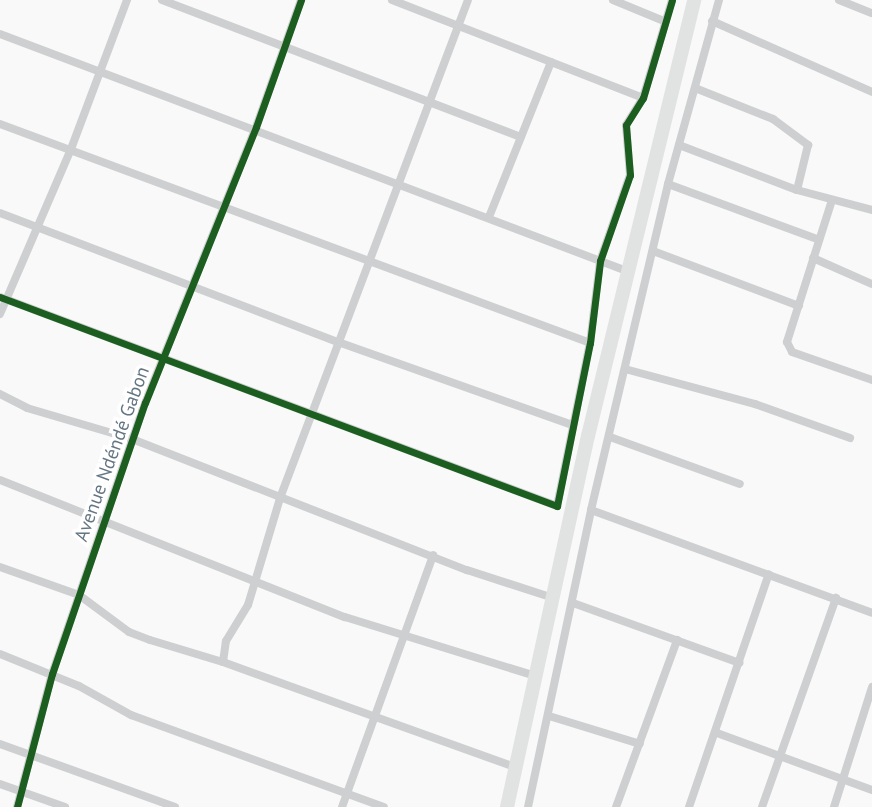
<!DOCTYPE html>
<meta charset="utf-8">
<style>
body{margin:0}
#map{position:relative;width:872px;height:807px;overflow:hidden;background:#f9f9f9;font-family:"PT Sans",sans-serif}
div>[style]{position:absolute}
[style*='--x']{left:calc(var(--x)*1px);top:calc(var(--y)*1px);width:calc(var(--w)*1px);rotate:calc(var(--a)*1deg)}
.street>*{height:8px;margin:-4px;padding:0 4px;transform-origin:4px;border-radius:4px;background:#cecfd0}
.highway>*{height:14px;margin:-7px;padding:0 7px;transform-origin:7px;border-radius:7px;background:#e1e2e2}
.cycleway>*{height:7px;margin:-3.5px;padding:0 3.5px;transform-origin:3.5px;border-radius:3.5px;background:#1b5e20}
span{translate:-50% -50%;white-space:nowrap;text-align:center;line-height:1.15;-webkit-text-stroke:7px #fff;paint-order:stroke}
.street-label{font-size:19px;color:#657683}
</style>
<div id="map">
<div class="street">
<i style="--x:162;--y:0;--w:384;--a:20.9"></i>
<i style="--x:392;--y:0;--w:269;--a:21.3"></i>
<i style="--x:613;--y:0;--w:57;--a:22.5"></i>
<i style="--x:839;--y:0;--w:35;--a:22"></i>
<i style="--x:712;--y:21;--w:175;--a:23.9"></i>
<i style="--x:0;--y:34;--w:670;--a:20.71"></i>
<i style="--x:695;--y:88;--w:84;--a:21.7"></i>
<i style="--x:773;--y:119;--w:44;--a:36.6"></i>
<i style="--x:808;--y:145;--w:46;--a:103.7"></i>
<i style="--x:0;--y:124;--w:629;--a:20.36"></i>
<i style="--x:679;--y:145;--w:126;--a:20.9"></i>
<i style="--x:797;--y:190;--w:78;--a:14.9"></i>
<i style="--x:668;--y:184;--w:161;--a:20.3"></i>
<i style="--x:832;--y:200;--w:149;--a:107.6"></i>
<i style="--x:787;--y:342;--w:11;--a:63"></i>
<i style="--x:792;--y:352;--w:85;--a:19.3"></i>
<i style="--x:0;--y:213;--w:362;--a:20.9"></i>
<i style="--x:338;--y:342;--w:249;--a:19.5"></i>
<i style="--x:489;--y:217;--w:167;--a:-68.2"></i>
<i style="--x:653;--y:251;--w:156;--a:20.6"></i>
<i style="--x:813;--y:258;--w:64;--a:23.8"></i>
<i style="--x:0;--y:297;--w:595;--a:20.57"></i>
<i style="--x:557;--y:506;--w:166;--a:-78.6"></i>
<i style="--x:590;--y:343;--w:83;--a:-83"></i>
<i style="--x:600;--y:261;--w:91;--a:-70.8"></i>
<i style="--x:630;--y:175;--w:50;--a:-94.6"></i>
<i style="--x:626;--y:125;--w:32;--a:-58"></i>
<i style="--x:643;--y:98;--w:102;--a:-73.5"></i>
<i style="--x:0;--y:314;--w:180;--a:-66.7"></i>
<i style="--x:71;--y:149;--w:159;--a:-69.4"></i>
<i style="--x:625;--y:369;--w:135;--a:15.1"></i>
<i style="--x:755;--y:404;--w:101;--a:19.7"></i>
<i style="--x:0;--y:394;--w:30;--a:27"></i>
<i style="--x:27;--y:408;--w:109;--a:16.4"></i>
<i style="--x:132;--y:439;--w:360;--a:21.4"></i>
<i style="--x:467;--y:570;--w:90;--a:18"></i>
<i style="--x:610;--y:437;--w:138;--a:19.9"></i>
<i style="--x:0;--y:480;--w:371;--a:21.7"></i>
<i style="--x:345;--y:617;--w:200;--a:17.2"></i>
<i style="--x:591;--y:510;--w:299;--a:20.1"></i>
<i style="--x:0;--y:567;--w:84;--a:19.5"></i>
<i style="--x:79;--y:595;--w:62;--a:36.5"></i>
<i style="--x:129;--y:632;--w:22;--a:21"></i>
<i style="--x:150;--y:640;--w:76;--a:16.8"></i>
<i style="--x:223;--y:662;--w:313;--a:19.8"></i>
<i style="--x:573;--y:603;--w:177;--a:19.8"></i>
<i style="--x:0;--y:654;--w:85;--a:22.1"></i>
<i style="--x:79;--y:686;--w:60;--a:29.1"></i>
<i style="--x:131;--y:715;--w:269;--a:20"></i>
<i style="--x:223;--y:662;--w:21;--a:-82"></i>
<i style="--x:226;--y:641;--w:42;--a:-58.6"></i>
<i style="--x:248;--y:605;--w:112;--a:-73.3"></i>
<i style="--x:280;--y:498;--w:532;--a:-69.32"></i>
<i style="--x:549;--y:716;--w:95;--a:17.1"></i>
<i style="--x:717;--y:733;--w:165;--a:20.2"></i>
<i style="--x:0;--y:744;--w:186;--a:19.8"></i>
<i style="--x:0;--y:784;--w:69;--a:19.5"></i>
<i style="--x:17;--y:807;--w:138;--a:-75.3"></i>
<i style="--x:52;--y:674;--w:287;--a:-71.1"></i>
<i style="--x:145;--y:403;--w:297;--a:-68.1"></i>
<i style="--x:256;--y:127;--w:135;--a:-70.5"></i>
<i style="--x:342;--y:807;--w:268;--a:-70.1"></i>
<i style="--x:528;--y:807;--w:304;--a:-78"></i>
<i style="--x:591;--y:510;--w:335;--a:-76.7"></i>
<i style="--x:668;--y:184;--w:191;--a:-74.5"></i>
<i style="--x:616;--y:807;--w:178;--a:-69.9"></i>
<i style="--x:689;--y:807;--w:246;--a:-71.1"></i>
<i style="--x:762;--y:807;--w:222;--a:-70.5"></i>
<i style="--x:834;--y:807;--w:126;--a:-72.4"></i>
</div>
<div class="highway">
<i style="--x:507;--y:807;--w:380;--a:-77.7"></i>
<i style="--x:588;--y:436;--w:449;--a:-76.3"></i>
</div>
<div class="cycleway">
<i style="--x:0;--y:297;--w:595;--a:20.57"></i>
<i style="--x:557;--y:506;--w:166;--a:-78.6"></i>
<i style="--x:590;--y:343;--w:83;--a:-83"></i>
<i style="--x:600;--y:261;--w:91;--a:-70.8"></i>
<i style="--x:630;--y:175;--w:50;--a:-94.6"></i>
<i style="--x:626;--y:125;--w:32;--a:-58"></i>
<i style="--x:643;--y:98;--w:102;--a:-73.5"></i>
<i style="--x:17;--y:807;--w:138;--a:-75.3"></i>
<i style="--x:52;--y:674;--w:287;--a:-71.1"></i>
<i style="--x:145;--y:403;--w:297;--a:-68.1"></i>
<i style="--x:256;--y:127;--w:135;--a:-70.5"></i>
</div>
<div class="street-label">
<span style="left:112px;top:454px;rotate:-70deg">Avenue Ndéndé Gabon</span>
</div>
</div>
